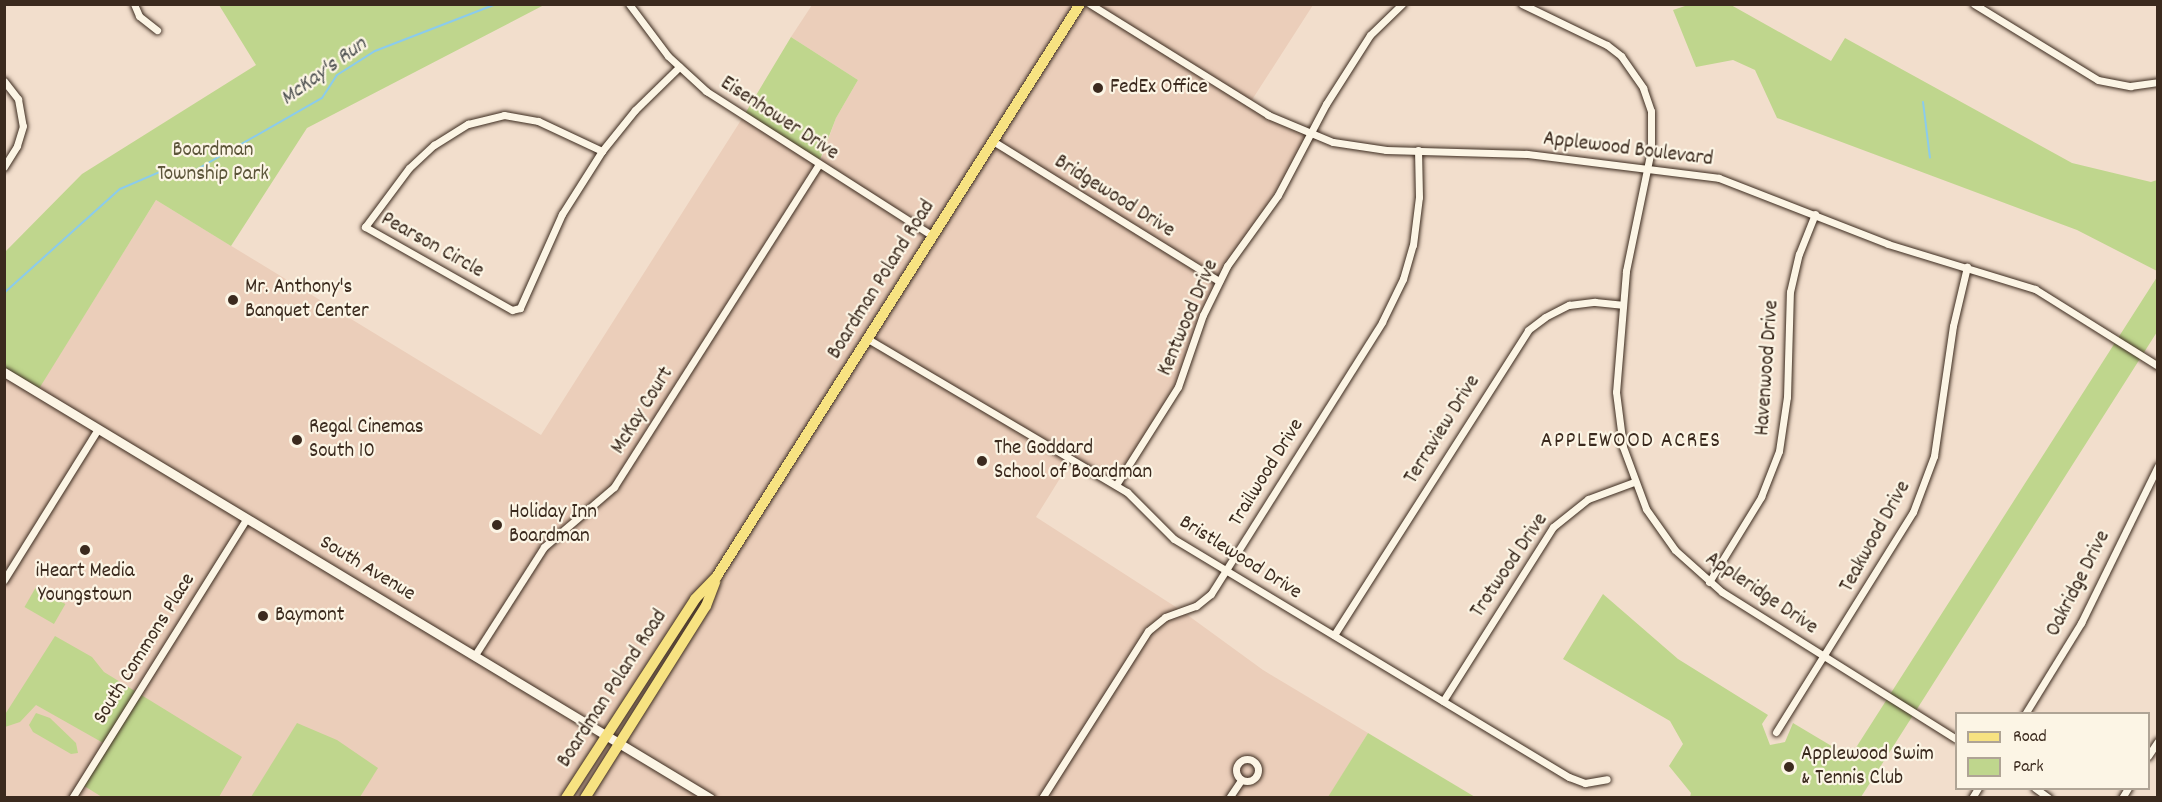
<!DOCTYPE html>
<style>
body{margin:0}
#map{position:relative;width:2162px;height:802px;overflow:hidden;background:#f2decc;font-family:Dekko,sans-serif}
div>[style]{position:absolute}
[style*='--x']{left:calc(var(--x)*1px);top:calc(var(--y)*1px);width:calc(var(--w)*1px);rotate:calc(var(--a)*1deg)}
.built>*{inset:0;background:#ebceba}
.green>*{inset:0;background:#bfd68d;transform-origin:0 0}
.stream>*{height:2px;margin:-1px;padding:0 1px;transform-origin:1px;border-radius:1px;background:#8bcbec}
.roads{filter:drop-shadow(0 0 2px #3b2a1e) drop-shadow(0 0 2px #3b2a1e)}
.street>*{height:7px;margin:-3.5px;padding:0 3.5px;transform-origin:3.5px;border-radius:3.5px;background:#fcf5e5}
.street>.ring{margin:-3.5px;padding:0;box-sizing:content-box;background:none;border:7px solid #fcf5e5;border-radius:50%}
.secondary>*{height:9px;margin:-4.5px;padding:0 4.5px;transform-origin:4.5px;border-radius:4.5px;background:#fcf5e5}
.primary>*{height:10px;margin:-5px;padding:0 5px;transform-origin:5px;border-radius:5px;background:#f7e281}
.dots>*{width:16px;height:16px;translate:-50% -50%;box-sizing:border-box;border:3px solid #fcf5e5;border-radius:50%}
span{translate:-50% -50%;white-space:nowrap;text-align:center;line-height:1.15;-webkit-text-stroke:4.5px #fcf5e5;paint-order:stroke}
.poi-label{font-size:21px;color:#3b2a1e}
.left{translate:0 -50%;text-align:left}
.street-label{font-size:21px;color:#3b2a1e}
.park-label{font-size:21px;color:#5c553a}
.water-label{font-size:22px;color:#4f5252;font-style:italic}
.neighbourhood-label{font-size:22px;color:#3b2a1e;letter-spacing:1.5px}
.frame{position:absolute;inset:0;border:6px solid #3b2a1e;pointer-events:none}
.legend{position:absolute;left:1955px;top:712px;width:195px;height:78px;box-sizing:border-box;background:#fcf5e5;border:2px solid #afa495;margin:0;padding:8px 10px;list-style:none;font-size:18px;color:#3b2a1e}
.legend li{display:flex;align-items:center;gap:12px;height:30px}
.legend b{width:30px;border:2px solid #afa495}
</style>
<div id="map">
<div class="built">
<i style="clip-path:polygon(812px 5px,1313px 5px,1250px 103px,1311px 134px,1212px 294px,1184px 375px,1116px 485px,1072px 459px,1036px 517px,1182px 611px,1263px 670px,1368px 733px,1328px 798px,5px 797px,4px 372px,37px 391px,156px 200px,541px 435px,743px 117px,819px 165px,836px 118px,858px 80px,791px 37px)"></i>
</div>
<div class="green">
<i style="clip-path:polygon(1691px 4px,1731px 5px,1831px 61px,1845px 38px,2072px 163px,2151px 182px,2157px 180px,2157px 271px,2077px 230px,1777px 118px,1755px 70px,1733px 60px,1696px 67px,1673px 10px)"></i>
<i style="clip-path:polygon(219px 5px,544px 5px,307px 128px,231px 246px,156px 200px,37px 392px,5px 372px,4px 253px,82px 174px,256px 65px)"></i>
<i style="clip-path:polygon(791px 37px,858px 80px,836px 118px,818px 165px,743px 117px)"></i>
<i style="clip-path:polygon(2157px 277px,2157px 332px,1861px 797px,1690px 797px,1691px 793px,1669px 766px,1683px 744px,1670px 721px,1563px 659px,1603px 594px,1678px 659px,1768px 715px,1762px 724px,1770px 745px,1785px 742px,1793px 723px,1850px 757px)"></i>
<i style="left:36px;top:587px;width:34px;height:23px;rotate:30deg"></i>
<i style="clip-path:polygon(55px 636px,92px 657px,104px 672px,242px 757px,219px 797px,102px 797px,81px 784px,105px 744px,36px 705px,20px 722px,5px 727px,4px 716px)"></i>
<i style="clip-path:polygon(36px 713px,50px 718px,76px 743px,78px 753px,71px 754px,33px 732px,29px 725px)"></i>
<i style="clip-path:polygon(297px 723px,337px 740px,378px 768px,360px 797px,251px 797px)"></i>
<i style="clip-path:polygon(1368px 733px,1475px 797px,1328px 797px)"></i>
</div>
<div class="stream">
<i style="--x:1923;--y:102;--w:56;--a:82.9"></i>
<i style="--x:4;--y:293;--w:156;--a:-41.9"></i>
<i style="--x:120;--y:189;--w:46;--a:-23.2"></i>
<i style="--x:162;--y:171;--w:25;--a:9"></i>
<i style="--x:187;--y:175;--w:155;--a:-29.7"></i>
<i style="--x:322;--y:98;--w:27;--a:-57"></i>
<i style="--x:337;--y:75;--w:45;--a:-32.3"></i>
<i style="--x:375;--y:51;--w:130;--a:-21.2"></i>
</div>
<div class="roads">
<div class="street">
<i style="--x:134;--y:4;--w:13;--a:67"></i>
<i style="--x:139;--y:16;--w:23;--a:38"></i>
<i style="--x:629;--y:4;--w:65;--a:53.1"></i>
<i style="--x:668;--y:56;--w:52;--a:42.6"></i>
<i style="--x:706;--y:91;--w:269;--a:32.6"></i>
<i style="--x:1090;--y:4;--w:210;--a:31.9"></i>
<i style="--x:1268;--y:115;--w:70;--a:22.6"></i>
<i style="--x:1333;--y:142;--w:54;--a:8.6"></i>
<i style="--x:1386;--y:150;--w:141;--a:1.6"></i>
<i style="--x:1527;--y:154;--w:193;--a:7.1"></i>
<i style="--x:1719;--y:178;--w:181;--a:21.3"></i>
<i style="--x:1888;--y:244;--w:154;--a:17"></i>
<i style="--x:2035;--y:289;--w:145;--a:32"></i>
<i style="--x:1522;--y:4;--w:94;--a:25.8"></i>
<i style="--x:1607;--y:45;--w:18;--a:38"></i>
<i style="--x:1621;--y:56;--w:39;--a:55"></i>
<i style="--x:1643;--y:88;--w:24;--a:71"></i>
<i style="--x:1651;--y:111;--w:39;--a:90"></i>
<i style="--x:1651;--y:150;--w:124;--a:101.7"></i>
<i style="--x:1626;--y:271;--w:121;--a:94.7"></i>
<i style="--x:1616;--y:392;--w:55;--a:82.7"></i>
<i style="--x:1623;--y:447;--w:66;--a:69.6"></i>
<i style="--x:1646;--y:509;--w:50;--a:54.7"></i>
<i style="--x:1675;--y:550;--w:63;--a:41.8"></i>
<i style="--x:1722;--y:592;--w:276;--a:32.1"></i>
<i style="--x:1974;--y:4;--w:145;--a:31.5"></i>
<i style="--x:2098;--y:80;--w:33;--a:11"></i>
<i style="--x:2130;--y:86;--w:28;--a:-8"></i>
<i style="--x:4;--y:81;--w:23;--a:52"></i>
<i style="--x:18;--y:99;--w:27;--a:80"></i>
<i style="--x:23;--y:126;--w:21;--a:107"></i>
<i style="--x:17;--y:146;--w:25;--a:122"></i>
<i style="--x:504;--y:115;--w:35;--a:10"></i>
<i style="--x:538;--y:121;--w:71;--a:25.1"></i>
<i style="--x:602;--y:151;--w:75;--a:122.4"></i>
<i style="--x:562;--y:214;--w:103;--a:114.1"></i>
<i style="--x:520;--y:308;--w:8;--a:166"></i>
<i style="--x:512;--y:310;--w:169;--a:-150.5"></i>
<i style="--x:365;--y:227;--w:74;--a:-53.3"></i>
<i style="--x:409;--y:168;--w:34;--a:-43"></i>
<i style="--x:434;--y:145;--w:40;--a:-32"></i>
<i style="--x:468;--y:124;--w:37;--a:-14"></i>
<i style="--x:993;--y:141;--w:266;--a:31.8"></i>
<i style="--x:602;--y:151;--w:53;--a:-51.2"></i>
<i style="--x:635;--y:110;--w:62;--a:-44.3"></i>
<i style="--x:868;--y:339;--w:301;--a:30.6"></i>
<i style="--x:1127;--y:492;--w:66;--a:45"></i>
<i style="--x:1174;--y:539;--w:461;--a:31.1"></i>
<i style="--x:1569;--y:777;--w:17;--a:21"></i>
<i style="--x:1585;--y:783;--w:22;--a:-10"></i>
<i style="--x:1116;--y:485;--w:116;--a:-57.7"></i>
<i style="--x:1178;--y:387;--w:76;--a:-70.9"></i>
<i style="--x:1203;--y:315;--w:55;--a:-63.9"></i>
<i style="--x:1227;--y:266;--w:87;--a:-54.3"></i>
<i style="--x:1278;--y:195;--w:103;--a:-62.2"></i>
<i style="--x:1326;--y:104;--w:82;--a:-57.5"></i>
<i style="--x:1370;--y:35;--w:45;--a:-44.1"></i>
<i style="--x:4;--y:580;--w:178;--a:-58.1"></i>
<i style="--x:1709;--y:582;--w:100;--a:-58.5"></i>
<i style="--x:1761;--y:497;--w:49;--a:-68.6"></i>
<i style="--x:1779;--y:451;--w:55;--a:-81.6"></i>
<i style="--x:1787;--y:397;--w:105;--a:-88.4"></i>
<i style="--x:1790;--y:292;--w:39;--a:-77"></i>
<i style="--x:1799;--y:254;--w:43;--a:-68.2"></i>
<i style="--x:1334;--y:635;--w:361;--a:-57.5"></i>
<i style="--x:1528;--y:330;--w:21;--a:-37"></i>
<i style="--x:1545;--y:317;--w:27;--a:-27"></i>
<i style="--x:1569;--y:305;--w:26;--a:-7"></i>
<i style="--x:1595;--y:302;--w:27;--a:6"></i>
<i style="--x:475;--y:655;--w:128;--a:-57.4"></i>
<i style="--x:544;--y:547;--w:92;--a:-40.6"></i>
<i style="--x:614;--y:487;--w:381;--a:-57.6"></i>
<i style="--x:1443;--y:701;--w:206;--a:-57.7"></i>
<i style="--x:1553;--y:527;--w:45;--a:-38.7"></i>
<i style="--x:1588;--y:499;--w:49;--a:-20.3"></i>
<i style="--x:2025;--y:714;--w:107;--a:-58.4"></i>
<i style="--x:2081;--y:623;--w:175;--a:-63.9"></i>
<i style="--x:1776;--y:732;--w:259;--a:-58.1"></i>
<i style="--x:1913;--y:512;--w:60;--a:-69.4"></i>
<i style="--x:1934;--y:456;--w:131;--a:-81.7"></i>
<i style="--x:1953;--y:326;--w:61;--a:-76.7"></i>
<i style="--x:2148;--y:756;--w:18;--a:-56"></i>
<i class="ring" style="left:1236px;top:759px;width:15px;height:15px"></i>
<i style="--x:2035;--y:788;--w:17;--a:36"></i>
<i style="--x:72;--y:798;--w:330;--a:-58"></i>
<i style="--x:1042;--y:798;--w:198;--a:-57.6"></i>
<i style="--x:1148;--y:631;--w:22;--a:-39"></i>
<i style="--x:1165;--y:617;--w:33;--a:-20"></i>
<i style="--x:1196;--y:606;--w:19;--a:-39"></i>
<i style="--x:1211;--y:594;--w:321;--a:-57.8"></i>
<i style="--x:1382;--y:322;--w:48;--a:-64"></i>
<i style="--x:1403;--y:279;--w:35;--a:-74"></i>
<i style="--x:1413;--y:245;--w:48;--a:-82.9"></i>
<i style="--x:1419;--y:197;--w:47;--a:-91.2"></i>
<i style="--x:1229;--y:798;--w:22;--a:-56"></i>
<i style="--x:1972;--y:798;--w:12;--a:-59"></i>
<i style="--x:2122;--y:798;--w:12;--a:-59"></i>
</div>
<div class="secondary">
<i style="--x:4;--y:372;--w:825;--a:31.11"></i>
</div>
<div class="primary">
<i style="--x:566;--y:798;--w:237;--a:-57"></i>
<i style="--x:695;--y:599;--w:32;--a:-46"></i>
<i style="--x:717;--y:576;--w:677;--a:-57.6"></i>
<i style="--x:585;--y:798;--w:227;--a:-57.8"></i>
<i style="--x:706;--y:606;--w:26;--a:-69"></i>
</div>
</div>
<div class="dots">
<i style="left:1098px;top:88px;background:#3b2a1e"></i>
<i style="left:233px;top:300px;background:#3b2a1e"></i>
<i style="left:297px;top:440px;background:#3b2a1e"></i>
<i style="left:982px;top:461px;background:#3b2a1e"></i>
<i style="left:497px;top:525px;background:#3b2a1e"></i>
<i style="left:85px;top:550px;background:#3b2a1e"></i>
<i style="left:263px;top:616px;background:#3b2a1e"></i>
<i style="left:1789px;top:767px;background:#3b2a1e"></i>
</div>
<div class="poi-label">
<span class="left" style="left:1110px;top:88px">FedEx Office</span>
<span class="left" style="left:245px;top:300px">Mr. Anthony's<br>Banquet Center</span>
<span class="left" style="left:309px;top:440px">Regal Cinemas<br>South 10</span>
<span class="left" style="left:994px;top:461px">The Goddard<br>School of Boardman</span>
<span class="left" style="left:509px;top:525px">Holiday Inn<br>Boardman</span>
<span style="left:85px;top:584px">iHeart Media<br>Youngstown</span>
<span class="left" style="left:275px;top:616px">Baymont</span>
<span class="left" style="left:1801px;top:767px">Applewood Swim<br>&amp; Tennis Club</span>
</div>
<div class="street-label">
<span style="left:779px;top:119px;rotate:33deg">Eisenhower Drive</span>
<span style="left:1628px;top:150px;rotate:7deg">Applewood Boulevard</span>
<span style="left:1114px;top:197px;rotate:32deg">Bridgewood Drive</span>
<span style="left:432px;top:246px;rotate:29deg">Pearson Circle</span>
<span style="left:882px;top:280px;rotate:-58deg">Boardman Poland Road</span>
<span style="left:1189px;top:318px;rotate:-67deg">Kentwood Drive</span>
<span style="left:1768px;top:368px;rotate:-86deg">Havenwood Drive</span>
<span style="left:643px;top:411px;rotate:-58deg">McKay Court</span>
<span style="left:1443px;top:430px;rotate:-58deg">Terraview Drive</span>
<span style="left:1267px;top:473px;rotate:-58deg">Trailwood Drive</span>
<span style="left:1876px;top:537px;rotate:-61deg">Teakwood Drive</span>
<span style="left:1240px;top:558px;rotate:32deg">Bristlewood Drive</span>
<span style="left:1510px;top:566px;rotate:-56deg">Trotwood Drive</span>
<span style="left:367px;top:569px;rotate:31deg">South Avenue</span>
<span style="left:2079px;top:584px;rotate:-63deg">Oakridge Drive</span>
<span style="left:1761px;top:594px;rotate:34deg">Appleridge Drive</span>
<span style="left:145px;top:649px;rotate:-58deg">South Commons Place</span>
<span style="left:613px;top:689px;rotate:-57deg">Boardman Poland Road</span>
</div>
<div class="park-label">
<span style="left:213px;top:163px">Boardman<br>Township Park</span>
</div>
<div class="water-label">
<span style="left:324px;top:72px;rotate:-36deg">McKay's Run</span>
</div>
<div class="neighbourhood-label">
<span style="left:1631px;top:442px">APPLEWOOD ACRES</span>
</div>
<div class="frame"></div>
<ul class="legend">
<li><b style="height:8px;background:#f7e281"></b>Road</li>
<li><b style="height:16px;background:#bfd68d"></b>Park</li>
</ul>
</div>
